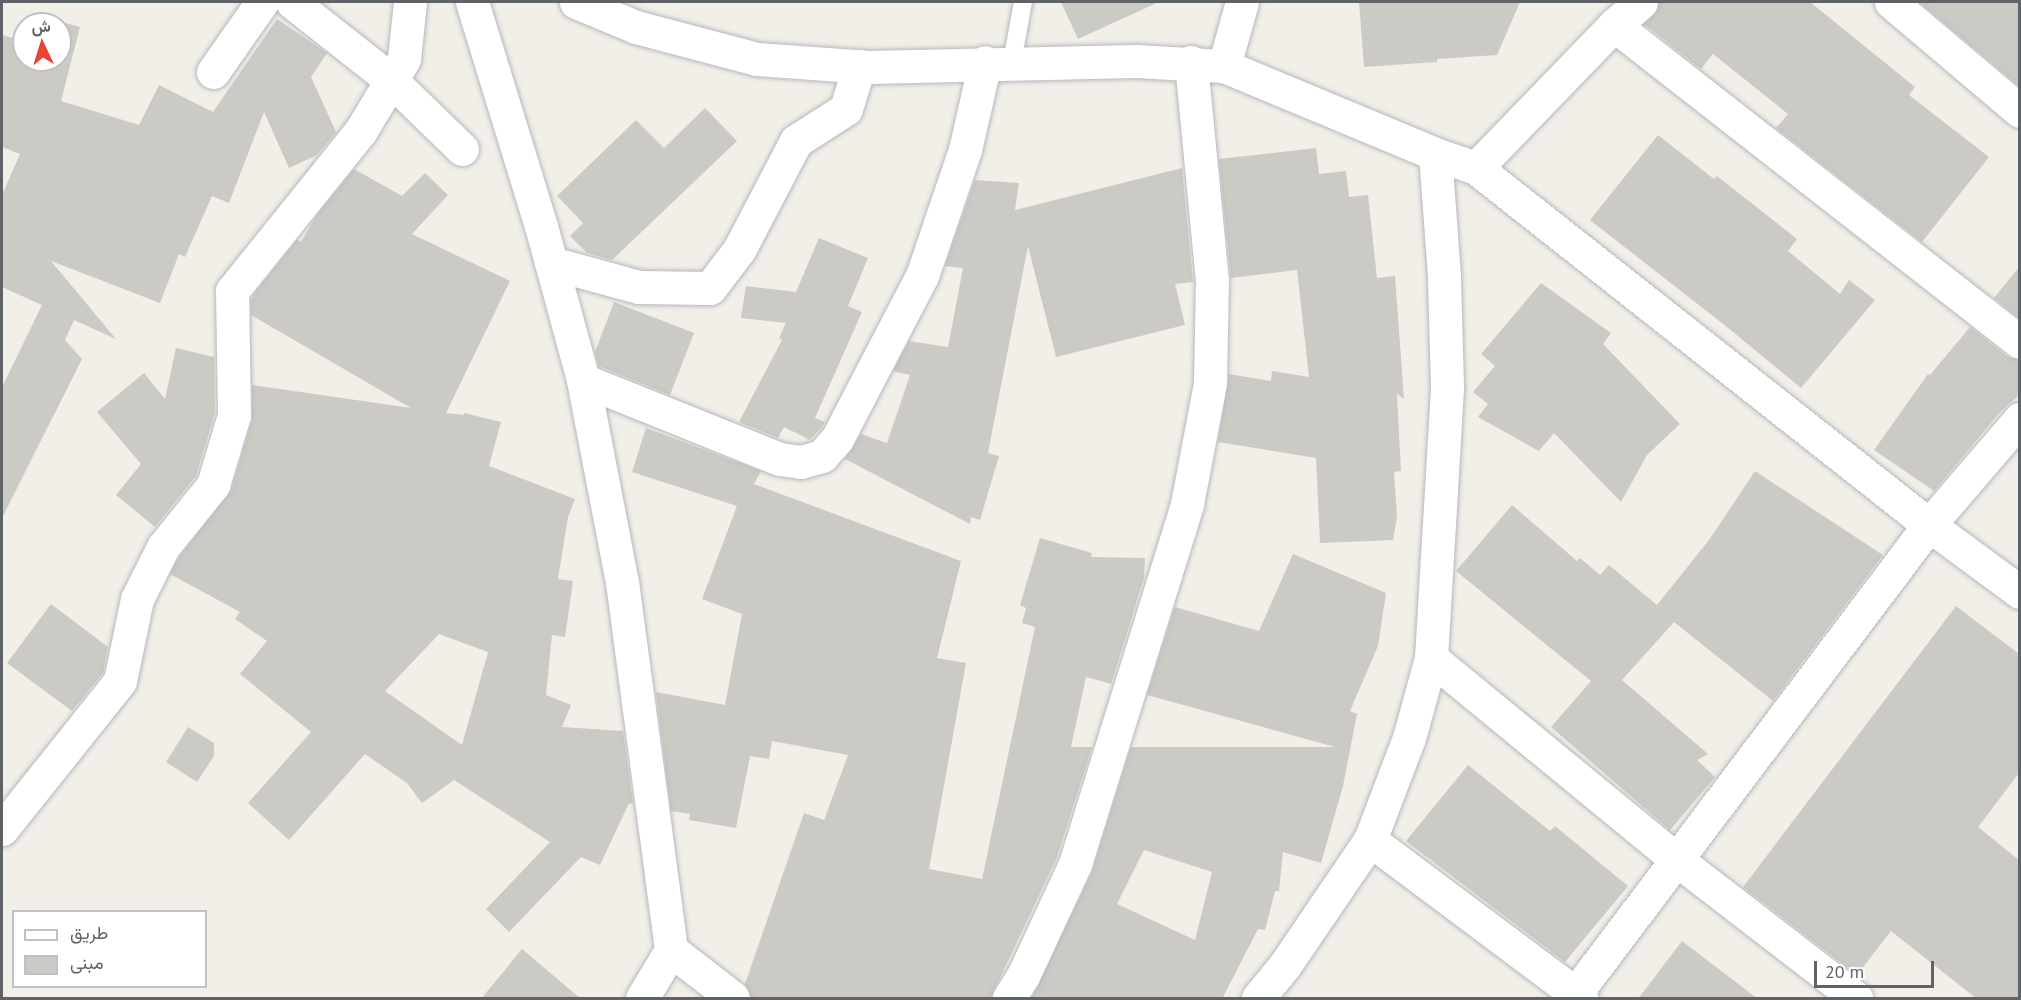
<!DOCTYPE html>
<meta charset="utf-8">
<style>
body{margin:0}
#map{position:relative;width:2021px;height:1000px;overflow:hidden;background:#f1efe8;font-family:"PT Sans",Vazirmatn,sans-serif}
div>[style]{position:absolute}
[style*='--x']{left:calc(var(--x)*1px);top:calc(var(--y)*1px);width:calc(var(--w)*1px);rotate:calc(var(--a)*1deg)}
.building>*{inset:0;background:#cccac5}
.roads{filter:drop-shadow(0 0 2px #b5b8bc) drop-shadow(0 0 2px #b5b8bc)}
.service>*{height:18px;margin:-9px;padding:0 9px;transform-origin:9px;border-radius:9px;background:#fff}
.minor>*{height:33px;margin:-16.5px;padding:0 16.5px;transform-origin:16.5px;border-radius:16.5px;background:#fff}
span{translate:-50% -50%;white-space:nowrap;text-align:center;line-height:1.15;-webkit-text-stroke:5px #fff;paint-order:stroke}
.frame{position:absolute;inset:0;border:3px solid #5f6368;pointer-events:none}
.legend{position:absolute;left:12px;top:910px;width:195px;height:78px;box-sizing:border-box;background:#fff;border:2px solid #bfc1c3;margin:0;padding:8px 10px;list-style:none;font-size:18px;color:#5f6368}
.legend li{display:flex;align-items:center;gap:12px;height:30px}
.legend b{width:30px;border:2px solid #bfc1c3}
.north{position:absolute;left:12px;top:12px;width:60px;height:60px;box-sizing:border-box;background:#fff;border:2px solid #bfc1c3;border-radius:50%;rotate:356deg;font-size:16px;font-weight:700;line-height:24px;text-align:center;color:#5f6368}
.north::after{content:'';display:block;margin:auto;width:21px;height:27px;background:#ea4335;clip-path:polygon(50% 0,100% 100%,50% 72%,0 100%)}
.scale{position:absolute;left:1814px;top:961px;width:120px;height:27px;box-sizing:border-box;border:3px solid #5f6368;border-top:0;padding-left:8px;font-size:18px;line-height:21px;white-space:nowrap;color:#5f6368;-webkit-text-stroke:4px #fff;paint-order:stroke}
</style>
<div id="map">
<div class="building">
<i style="clip-path:polygon(1061px 2px,1159px 2px,1078px 39px)"></i>
<i style="clip-path:polygon(1359px 2px,1520px 2px,1497px 55px,1437px 59px,1437px 62px,1364px 67px)"></i>
<i style="clip-path:polygon(1659px 2px,1810px 2px,1915px 87px,1909px 95px,1989px 157px,1922px 242px,1776px 128px,1788px 114px,1713px 54px,1701px 69px,1644px 24px,1658px 9px)"></i>
<i style="clip-path:polygon(1919px 2px,2019px 2px,2019px 86px)"></i>
<i style="clip-path:polygon(36px 15px,80px 27px,61px 101px,139px 125px,159px 85px,213px 112px,277px 19px,327px 53px,311px 77px,336px 132px,317px 155px,289px 168px,264px 112px,229px 203px,212px 196px,185px 257px,179px 254px,160px 303px,51px 261px,116px 339px,74px 320px,65px 340px,82px 359px,2px 518px,2px 387px,42px 305px,2px 287px,2px 195px,20px 154px,2px 147px,2px 35px,24px 41px,24px 60px,60px 60px,60px 24px,34px 24px)"></i>
<i style="clip-path:polygon(705px 108px,737px 141px,612px 260px,587px 253px,570px 236px,583px 223px,557px 196px,636px 120px,664px 148px)"></i>
<i style="clip-path:polygon(1658px 135px,1714px 179px,1717px 176px,1797px 239px,1788px 251px,1840px 294px,1849px 280px,1875px 300px,1801px 388px,1727px 327px,1590px 220px)"></i>
<i style="clip-path:polygon(1316px 148px,1319px 174px,1346px 171px,1349px 197px,1368px 195px,1377px 278px,1395px 276px,1404px 399px,1397px 394px,1401px 471px,1394px 472px,1397px 517px,1393px 540px,1320px 543px,1316px 458px,1218px 442px,1229px 374px,1271px 381px,1272px 371px,1309px 377px,1297px 270px,1231px 278px,1219px 159px)"></i>
<i style="clip-path:polygon(1182px 168px,1193px 282px,1175px 284px,1185px 325px,1056px 357px,1028px 246px,988px 453px,999px 456px,980px 520px,971px 517px,970px 524px,845px 459px,861px 434px,887px 443px,910px 375px,893px 371px,909px 341px,948px 347px,963px 268px,945px 266px,975px 180px,1019px 183px,1015px 210px)"></i>
<i style="clip-path:polygon(evenodd,354px 169px,402px 196px,425px 173px,448px 195px,412px 234px,510px 281px,446px 413px,464px 415px,464px 413px,501px 422px,489px 466px,575px 499px,568px 517px,558px 579px,573px 581px,565px 637px,552px 635px,546px 695px,571px 705px,562px 727px,623px 731px,633px 804px,629px 803px,600px 865px,581px 857px,509px 932px,486px 909px,550px 842px,454px 780px,422px 803px,407px 783px,365px 754px,289px 840px,248px 803px,311px 732px,240px 674px,267px 641px,235px 619px,240px 612px,170px 574px,179px 557px,231px 491px,252px 420px,252px 385px,411px 408px,251px 315px,251px 300px,257px 290px,297px 240px,301px 242px,317px 215px,354px 169px,439px 634px,488px 652px,462px 745px,385px 691px,439px 634px)"></i>
<i style="clip-path:polygon(819px 238px,868px 258px,848px 306px,862px 312px,815px 418px,825px 422px,821px 428px,810px 440px,784px 427px,778px 438px,739px 422px,782px 340px,779px 338px,786px 323px,741px 318px,746px 286px,796px 292px)"></i>
<i style="clip-path:polygon(2019px 267px,2019px 318px,1994px 298px)"></i>
<i style="clip-path:polygon(1541px 283px,1611px 333px,1603px 344px,1680px 424px,1647px 455px,1621px 502px,1554px 433px,1539px 451px,1478px 417px,1488px 404px,1473px 392px,1495px 366px,1481px 354px)"></i>
<i style="clip-path:polygon(614px 302px,694px 333px,670px 395px,599px 366px,595px 352px)"></i>
<i style="clip-path:polygon(1970px 327px,2008px 357px,2019px 360px,2019px 395px,2000px 412px,1934px 491px,1874px 450px,1928px 374px,1930px 375px)"></i>
<i style="clip-path:polygon(176px 348px,214px 357px,215px 412px,196px 476px,155px 527px,116px 495px,141px 464px,97px 412px,144px 373px,165px 399px)"></i>
<i style="clip-path:polygon(646px 428px,761px 471px,754px 484px,961px 561px,937px 658px,966px 663px,929px 869px,982px 879px,1035px 627px,1022px 623px,1026px 608px,1020px 605px,1040px 538px,1092px 553px,1091px 557px,1145px 558px,1144px 578px,1111px 684px,1086px 677px,1071px 747px,1092px 747px,1057px 857px,990px 999px,751px 999px,745px 984px,804px 813px,824px 820px,848px 755px,772px 741px,769px 759px,750px 756px,736px 828px,689px 820px,690px 814px,671px 811px,656px 692px,725px 705px,742px 614px,702px 599px,737px 506px,632px 472px)"></i>
<i style="clip-path:polygon(1755px 471px,1883px 555px,1773px 701px,1674px 622px,1622px 680px,1708px 754px,1697px 760px,1715px 777px,1670px 830px,1551px 727px,1591px 681px,1456px 571px,1512px 505px,1577px 561px,1580px 558px,1600px 575px,1609px 565px,1657px 605px,1709px 540px)"></i>
<i style="clip-path:polygon(evenodd,1293px 554px,1386px 593px,1378px 646px,1350px 711px,1357px 714px,1343px 786px,1321px 863px,1283px 852px,1279px 891px,1275px 891px,1265px 930px,1258px 929px,1222px 999px,1031px 999px,1092px 872px,1131px 747px,1335px 747px,1147px 695px,1175px 607px,1259px 631px,1293px 554px,1144px 850px,1212px 872px,1195px 940px,1117px 904px,1144px 850px)"></i>
<i style="clip-path:polygon(51px 604px,108px 647px,103px 673px,72px 711px,7px 663px)"></i>
<i style="clip-path:polygon(1956px 606px,2019px 654px,2019px 773px,1978px 827px,2019px 860px,2019px 999px,1977px 999px,1891px 931px,1857px 975px,1743px 887px)"></i>
<i style="clip-path:polygon(188px 727px,214px 743px,214px 756px,197px 782px,166px 762px)"></i>
<i style="clip-path:polygon(1468px 765px,1550px 831px,1555px 826px,1628px 886px,1565px 962px,1406px 841px)"></i>
<i style="clip-path:polygon(1682px 941px,1758px 999px,1638px 999px)"></i>
<i style="clip-path:polygon(522px 949px,581px 999px,481px 999px)"></i>
</div>
<div class="roads">
<div class="service">
<i style="--x:1012;--y:62;--w:61;--a:-79.6"></i>
</div>
<div class="minor">
<i style="--x:292;--y:2;--w:126;--a:38.2"></i>
<i style="--x:391;--y:80;--w:99;--a:44.2"></i>
<i style="--x:472;--y:2;--w:234;--a:72.9"></i>
<i style="--x:541;--y:226;--w:160;--a:74.7"></i>
<i style="--x:583;--y:380;--w:206;--a:79.1"></i>
<i style="--x:622;--y:582;--w:371;--a:82.4"></i>
<i style="--x:671;--y:950;--w:56;--a:121.1"></i>
<i style="--x:576;--y:2;--w:65;--a:22.6"></i>
<i style="--x:636;--y:27;--w:125;--a:14.8"></i>
<i style="--x:757;--y:59;--w:112;--a:4.1"></i>
<i style="--x:869;--y:67;--w:267;--a:-1.3"></i>
<i style="--x:1136;--y:61;--w:88;--a:3.3"></i>
<i style="--x:1224;--y:66;--w:229;--a:22.6"></i>
<i style="--x:1435;--y:154;--w:43;--a:18.9"></i>
<i style="--x:1476;--y:168;--w:577;--a:38.24"></i>
<i style="--x:1929;--y:525;--w:113;--a:36.4"></i>
<i style="--x:1891;--y:2;--w:169;--a:40.2"></i>
<i style="--x:1614;--y:25;--w:515;--a:37.98"></i>
<i style="--x:1224;--y:66;--w:66;--a:-74.3"></i>
<i style="--x:213;--y:72;--w:85;--a:-55"></i>
<i style="--x:1476;--y:168;--w:199;--a:-46"></i>
<i style="--x:1614;--y:25;--w:35;--a:-40"></i>
<i style="--x:551;--y:263;--w:91;--a:15.3"></i>
<i style="--x:639;--y:287;--w:71;--a:0.8"></i>
<i style="--x:710;--y:288;--w:48;--a:-52.7"></i>
<i style="--x:739;--y:250;--w:123;--a:-62.4"></i>
<i style="--x:796;--y:141;--w:59;--a:-32.6"></i>
<i style="--x:846;--y:109;--w:45;--a:-73.2"></i>
<i style="--x:583;--y:380;--w:212;--a:21.9"></i>
<i style="--x:780;--y:459;--w:21;--a:8"></i>
<i style="--x:801;--y:462;--w:22;--a:-16"></i>
<i style="--x:822;--y:456;--w:23;--a:-49"></i>
<i style="--x:837;--y:439;--w:184;--a:-62.5"></i>
<i style="--x:922;--y:276;--w:133;--a:-71.2"></i>
<i style="--x:965;--y:150;--w:90;--a:-77.2"></i>
<i style="--x:1431;--y:658;--w:318;--a:39.4"></i>
<i style="--x:1677;--y:860;--w:226;--a:37.6"></i>
<i style="--x:2;--y:829;--w:189;--a:-51.4"></i>
<i style="--x:120;--y:681;--w:84;--a:-78.3"></i>
<i style="--x:137;--y:599;--w:58;--a:-63.4"></i>
<i style="--x:163;--y:547;--w:80;--a:-51.1"></i>
<i style="--x:213;--y:485;--w:73;--a:-73.3"></i>
<i style="--x:234;--y:415;--w:124;--a:-90.9"></i>
<i style="--x:232;--y:291;--w:204;--a:-51.2"></i>
<i style="--x:360;--y:132;--w:85;--a:-58.9"></i>
<i style="--x:404;--y:59;--w:57;--a:-84"></i>
<i style="--x:1370;--y:840;--w:264;--a:36.8"></i>
<i style="--x:671;--y:950;--w:78;--a:37.7"></i>
<i style="--x:1009;--y:998;--w:26;--a:-58"></i>
<i style="--x:1023;--y:976;--w:123;--a:-65.1"></i>
<i style="--x:1075;--y:864;--w:377;--a:-72.7"></i>
<i style="--x:1187;--y:504;--w:123;--a:-79.2"></i>
<i style="--x:1210;--y:383;--w:102;--a:-88.9"></i>
<i style="--x:1212;--y:281;--w:220;--a:-95.5"></i>
<i style="--x:1258;--y:998;--w:43;--a:-50.7"></i>
<i style="--x:1285;--y:965;--w:151;--a:-55.8"></i>
<i style="--x:1370;--y:840;--w:109;--a:-69.1"></i>
<i style="--x:1409;--y:738;--w:83;--a:-74.6"></i>
<i style="--x:1431;--y:658;--w:272;--a:-86.6"></i>
<i style="--x:1447;--y:386;--w:110;--a:-91.6"></i>
<i style="--x:1444;--y:276;--w:122;--a:-94.2"></i>
<i style="--x:1572;--y:998;--w:593;--a:-52.96"></i>
<i style="--x:1929;--y:525;--w:140;--a:-49.4"></i>
</div>
</div>
<div class="frame"></div>
<ul class="legend">
<li><b style="height:8px;background:#fff"></b>طريق</li>
<li><b style="height:16px;background:#cccac5"></b>مبنى</li>
</ul>
<div class="north">ش</div>
<div class="scale">20 m</div>
</div>
